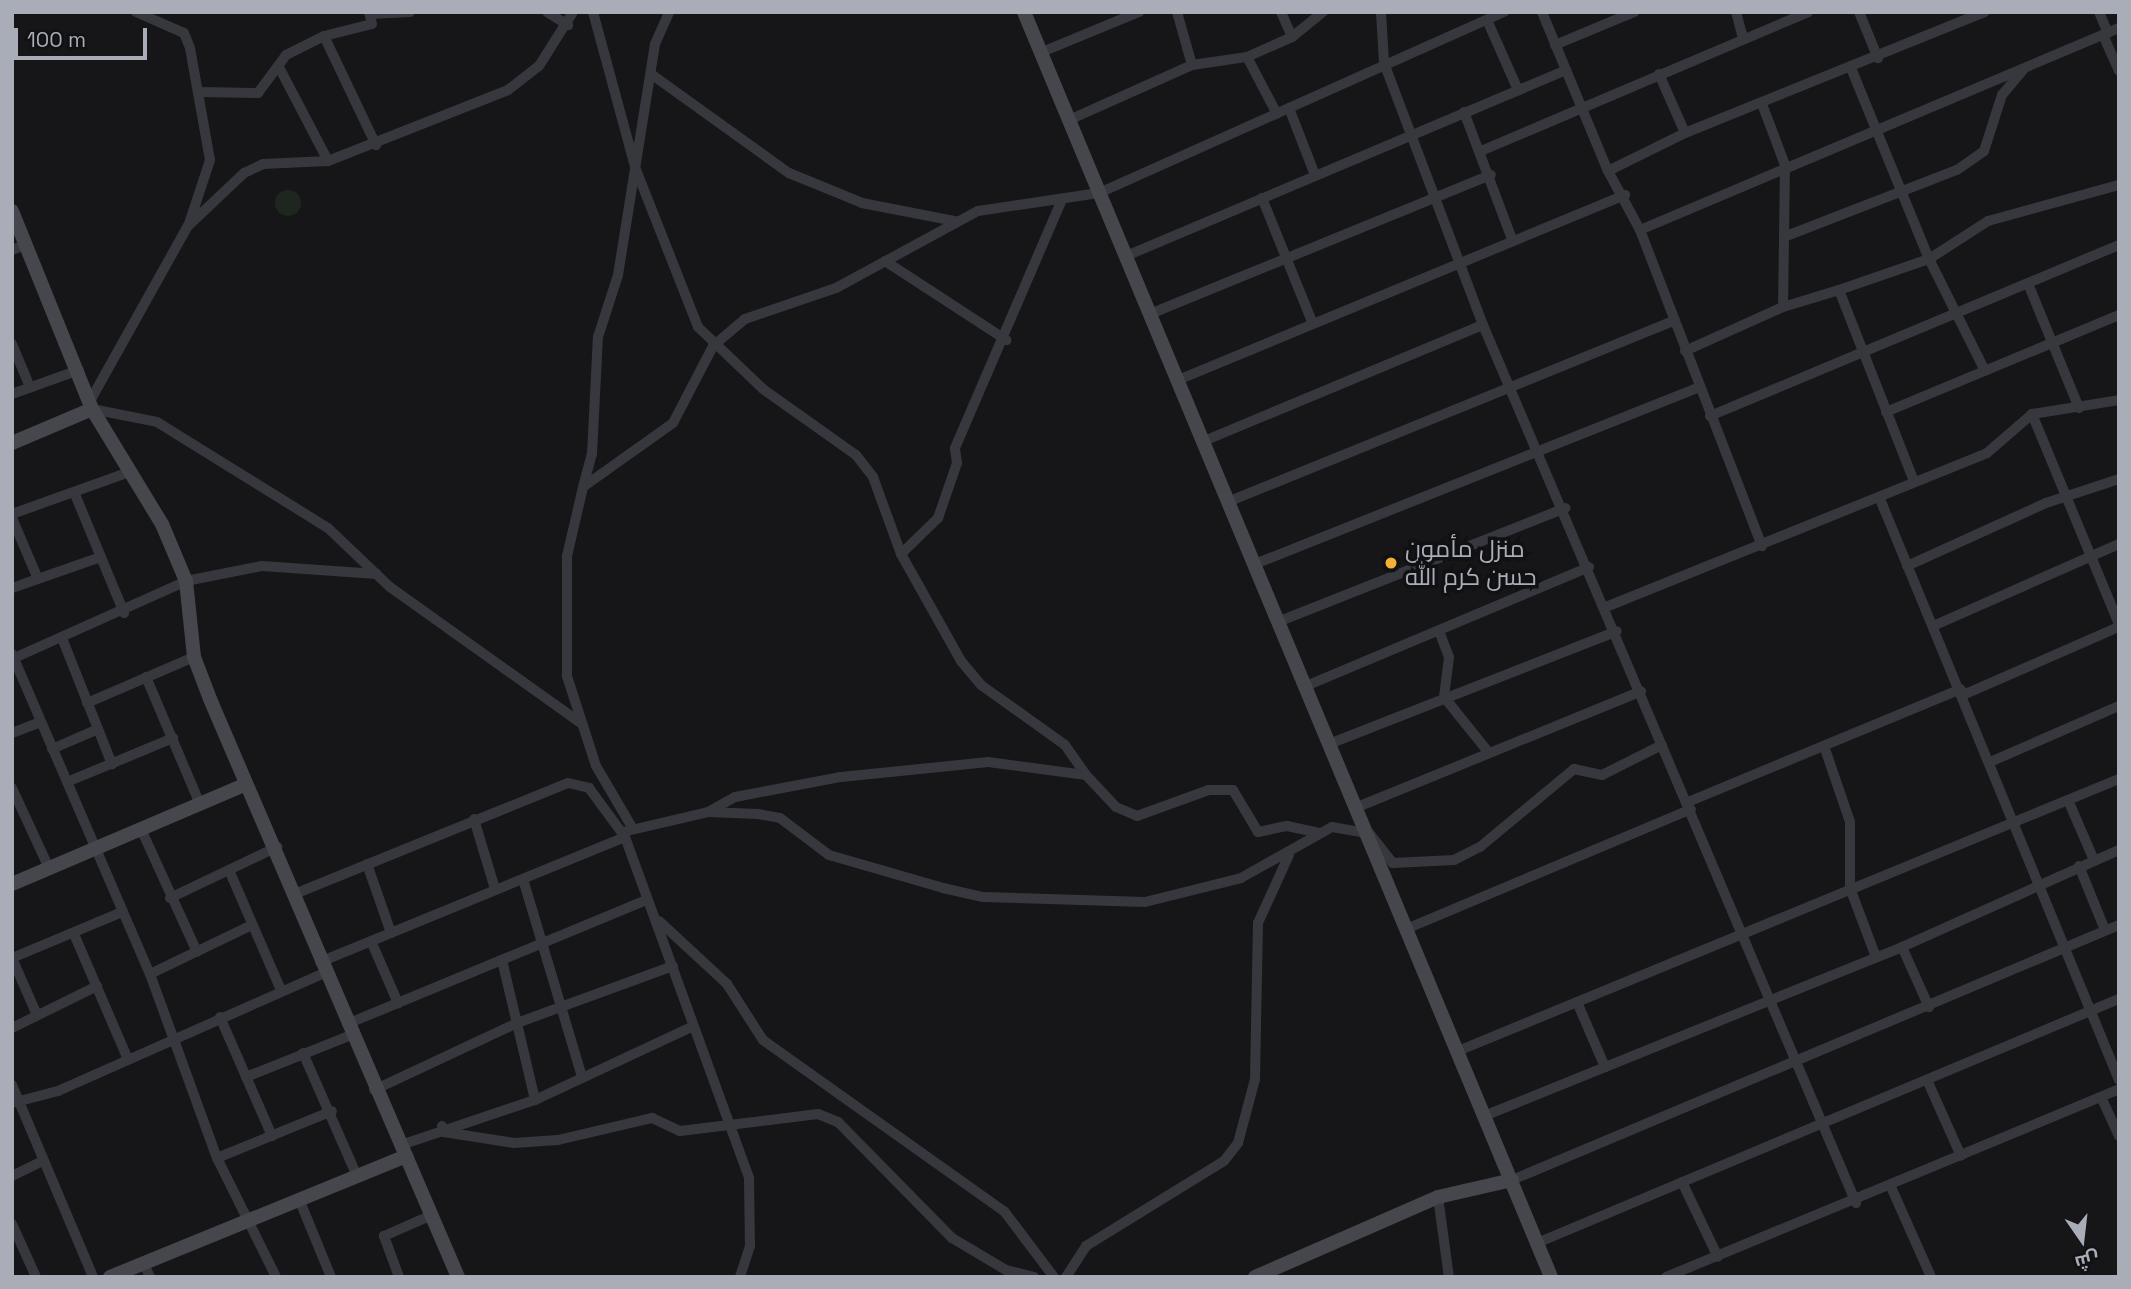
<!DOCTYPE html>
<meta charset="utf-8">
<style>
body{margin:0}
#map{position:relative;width:2131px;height:1289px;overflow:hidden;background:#161618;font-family:"Space Grotesk",Cairo,sans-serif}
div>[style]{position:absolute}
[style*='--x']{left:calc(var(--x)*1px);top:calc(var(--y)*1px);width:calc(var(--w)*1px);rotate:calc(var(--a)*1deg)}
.green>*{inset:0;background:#1e261f}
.round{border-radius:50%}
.street>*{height:10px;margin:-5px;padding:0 5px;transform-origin:5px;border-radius:5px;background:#37383d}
.secondary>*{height:14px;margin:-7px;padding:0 7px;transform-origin:7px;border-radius:7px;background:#45474d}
.dots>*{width:19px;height:19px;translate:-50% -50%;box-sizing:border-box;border:4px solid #111113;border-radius:50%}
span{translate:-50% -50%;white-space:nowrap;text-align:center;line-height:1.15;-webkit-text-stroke:7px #111113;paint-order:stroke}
.poi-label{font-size:24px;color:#a8adb8}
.left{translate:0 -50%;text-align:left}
.frame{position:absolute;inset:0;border:14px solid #a8adb8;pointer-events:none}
.north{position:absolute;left:2047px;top:1205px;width:70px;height:70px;-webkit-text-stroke:5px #111113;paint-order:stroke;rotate:166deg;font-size:19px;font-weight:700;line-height:28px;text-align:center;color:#a8adb8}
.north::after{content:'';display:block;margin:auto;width:24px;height:32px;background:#a8adb8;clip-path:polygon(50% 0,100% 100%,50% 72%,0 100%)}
.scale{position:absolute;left:14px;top:28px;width:133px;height:32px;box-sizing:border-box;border:4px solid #a8adb8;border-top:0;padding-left:9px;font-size:21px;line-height:24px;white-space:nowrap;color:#a8adb8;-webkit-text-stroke:5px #111113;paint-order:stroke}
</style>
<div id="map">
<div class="green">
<i class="round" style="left:275px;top:190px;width:26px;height:26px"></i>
</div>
<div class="street">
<i style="--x:136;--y:12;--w:52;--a:23.6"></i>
<i style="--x:184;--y:33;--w:16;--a:68"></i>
<i style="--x:190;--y:48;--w:114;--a:79.9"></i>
<i style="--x:210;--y:160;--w:67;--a:108.2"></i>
<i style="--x:547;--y:12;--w:25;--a:32"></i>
<i style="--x:593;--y:12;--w:161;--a:74.8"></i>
<i style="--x:635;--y:167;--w:172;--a:68.5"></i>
<i style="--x:698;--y:327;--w:90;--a:43.6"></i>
<i style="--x:763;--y:389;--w:114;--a:35.4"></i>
<i style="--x:856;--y:455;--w:28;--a:52"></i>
<i style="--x:873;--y:477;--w:82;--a:70"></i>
<i style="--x:901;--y:554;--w:123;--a:60.7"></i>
<i style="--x:961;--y:661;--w:31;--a:50"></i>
<i style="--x:981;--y:685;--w:103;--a:35.5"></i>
<i style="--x:1065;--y:745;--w:37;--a:55"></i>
<i style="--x:1177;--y:12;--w:55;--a:74.2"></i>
<i style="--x:1281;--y:12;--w:27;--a:66"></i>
<i style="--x:1381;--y:12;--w:51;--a:86.6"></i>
<i style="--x:1384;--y:63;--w:280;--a:69.3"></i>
<i style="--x:1483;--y:325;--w:954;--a:66.98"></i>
<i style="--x:1542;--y:12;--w:172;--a:67.5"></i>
<i style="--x:1608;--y:171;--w:67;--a:61.5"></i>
<i style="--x:1640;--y:230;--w:339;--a:68.9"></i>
<i style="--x:1736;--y:12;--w:28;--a:75"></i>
<i style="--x:1859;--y:12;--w:50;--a:67.6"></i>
<i style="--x:2099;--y:12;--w:23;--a:67"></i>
<i style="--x:370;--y:14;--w:40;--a:-2.9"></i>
<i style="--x:1487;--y:20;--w:77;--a:66.1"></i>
<i style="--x:2103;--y:35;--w:39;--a:66"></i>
<i style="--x:324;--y:36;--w:121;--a:64.5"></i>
<i style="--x:1555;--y:45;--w:86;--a:-22.7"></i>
<i style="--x:1042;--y:52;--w:105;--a:-22.4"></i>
<i style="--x:1247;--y:57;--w:64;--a:62.2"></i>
<i style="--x:1851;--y:68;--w:206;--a:67.8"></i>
<i style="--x:1929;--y:259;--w:125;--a:63.4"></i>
<i style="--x:280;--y:69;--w:104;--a:62.4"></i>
<i style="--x:651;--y:74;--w:170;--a:35.7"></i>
<i style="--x:789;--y:173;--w:79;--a:22.3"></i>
<i style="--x:862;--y:203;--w:95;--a:11"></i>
<i style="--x:1659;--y:74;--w:64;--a:66.2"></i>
<i style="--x:199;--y:92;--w:59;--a:1"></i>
<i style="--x:258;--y:93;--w:47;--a:-53.6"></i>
<i style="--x:286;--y:55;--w:42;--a:-26.6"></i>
<i style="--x:324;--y:36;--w:49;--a:-14"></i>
<i style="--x:372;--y:24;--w:12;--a:-104"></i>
<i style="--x:1762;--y:104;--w:65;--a:69.3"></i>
<i style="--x:1785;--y:165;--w:142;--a:90.8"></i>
<i style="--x:1783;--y:307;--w:59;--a:-16.9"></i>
<i style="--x:1839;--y:290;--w:203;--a:68.6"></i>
<i style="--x:1289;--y:108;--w:72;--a:68.8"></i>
<i style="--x:1464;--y:112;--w:136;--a:69.3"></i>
<i style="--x:1069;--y:120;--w:135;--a:-24.1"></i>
<i style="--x:1192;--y:65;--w:56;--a:-8.3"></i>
<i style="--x:1247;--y:57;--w:49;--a:-24"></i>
<i style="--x:1292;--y:37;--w:40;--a:-39"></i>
<i style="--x:1481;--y:151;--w:355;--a:-23"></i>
<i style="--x:1608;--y:171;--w:86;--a:-26.3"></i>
<i style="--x:1685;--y:133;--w:323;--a:-22"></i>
<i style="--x:1262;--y:198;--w:134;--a:68"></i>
<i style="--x:1640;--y:230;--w:520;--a:-22.87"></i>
<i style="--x:1789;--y:235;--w:180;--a:-21.2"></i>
<i style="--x:1957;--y:170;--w:33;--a:-35"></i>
<i style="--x:1984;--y:151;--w:59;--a:-72.2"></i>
<i style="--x:2002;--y:95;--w:33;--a:-50"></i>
<i style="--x:12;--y:250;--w:16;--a:-22"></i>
<i style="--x:1126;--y:256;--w:478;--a:-22.9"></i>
<i style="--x:885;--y:261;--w:145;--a:33.1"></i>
<i style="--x:2029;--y:286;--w:132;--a:67.7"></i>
<i style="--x:1839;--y:290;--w:95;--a:-19"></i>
<i style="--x:1929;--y:259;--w:70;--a:-32.8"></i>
<i style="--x:1988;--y:221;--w:136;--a:-15.4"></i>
<i style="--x:1150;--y:314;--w:368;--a:-22.2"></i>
<i style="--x:12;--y:344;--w:47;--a:67.3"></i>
<i style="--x:1685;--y:351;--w:107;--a:-24.2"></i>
<i style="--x:1178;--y:380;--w:484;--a:-22.5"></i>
<i style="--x:12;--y:394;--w:71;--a:-19.7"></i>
<i style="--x:90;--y:401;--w:201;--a:-60.8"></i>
<i style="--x:188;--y:226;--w:77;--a:-43.4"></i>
<i style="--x:244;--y:173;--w:21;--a:-25"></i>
<i style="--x:263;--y:164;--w:65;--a:-2.6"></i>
<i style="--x:328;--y:161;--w:193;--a:-21.5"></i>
<i style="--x:508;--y:90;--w:39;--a:-38"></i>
<i style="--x:539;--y:66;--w:64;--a:-57.8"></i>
<i style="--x:92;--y:409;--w:66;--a:11.3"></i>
<i style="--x:157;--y:422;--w:201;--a:31.8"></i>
<i style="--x:328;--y:528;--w:86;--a:43.6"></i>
<i style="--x:390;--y:587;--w:234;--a:35.5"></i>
<i style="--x:1886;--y:412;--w:252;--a:-22.6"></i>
<i style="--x:2032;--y:414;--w:227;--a:67.5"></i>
<i style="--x:1710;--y:416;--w:443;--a:-22.7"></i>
<i style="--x:1204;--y:441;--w:302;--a:-22.6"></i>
<i style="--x:583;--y:487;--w:34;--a:-75"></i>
<i style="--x:592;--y:454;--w:117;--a:-87.1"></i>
<i style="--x:598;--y:337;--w:65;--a:-72.1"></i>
<i style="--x:618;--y:275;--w:234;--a:-80.9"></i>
<i style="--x:655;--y:44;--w:35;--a:-66"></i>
<i style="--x:74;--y:492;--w:131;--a:67.5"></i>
<i style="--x:1880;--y:499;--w:628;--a:67.64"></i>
<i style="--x:1230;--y:501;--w:480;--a:-22.1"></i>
<i style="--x:12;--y:514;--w:124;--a:-19.7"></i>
<i style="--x:12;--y:518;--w:66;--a:66.9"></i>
<i style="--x:901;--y:554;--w:52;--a:-44.2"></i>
<i style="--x:938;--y:518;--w:58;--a:-70.9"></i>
<i style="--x:957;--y:463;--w:15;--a:-98"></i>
<i style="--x:955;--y:448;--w:270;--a:-66.7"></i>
<i style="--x:1255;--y:564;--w:477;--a:-21.7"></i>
<i style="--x:1907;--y:566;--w:153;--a:-24.4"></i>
<i style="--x:2046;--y:503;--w:77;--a:-18.2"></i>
<i style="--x:12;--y:588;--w:94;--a:-19.2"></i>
<i style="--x:1606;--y:607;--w:411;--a:-22"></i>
<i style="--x:1987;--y:453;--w:60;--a:-40.9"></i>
<i style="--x:2032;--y:414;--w:88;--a:-9.1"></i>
<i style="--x:1280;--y:621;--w:307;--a:-21.6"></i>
<i style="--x:1933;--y:626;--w:203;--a:-23.8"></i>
<i style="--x:1439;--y:631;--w:28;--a:69"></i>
<i style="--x:1449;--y:657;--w:40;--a:97.1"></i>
<i style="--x:1444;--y:697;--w:72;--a:51.2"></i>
<i style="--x:62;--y:638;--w:136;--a:68.4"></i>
<i style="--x:12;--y:654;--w:348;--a:66.7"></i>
<i style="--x:150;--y:974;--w:196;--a:70"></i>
<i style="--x:217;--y:1158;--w:133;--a:63.6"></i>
<i style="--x:12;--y:659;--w:191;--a:-24.1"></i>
<i style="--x:186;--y:581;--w:77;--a:-11.2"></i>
<i style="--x:262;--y:566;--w:115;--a:4"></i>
<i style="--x:146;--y:677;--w:138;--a:67"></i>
<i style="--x:1306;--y:686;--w:307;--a:-22.8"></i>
<i style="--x:1963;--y:695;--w:170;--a:-23.6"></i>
<i style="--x:87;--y:703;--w:116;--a:-23.3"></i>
<i style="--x:12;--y:733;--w:30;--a:-21"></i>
<i style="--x:1329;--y:744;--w:309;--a:-21.4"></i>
<i style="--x:1824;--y:746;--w:80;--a:71.1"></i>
<i style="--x:1850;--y:822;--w:66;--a:90"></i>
<i style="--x:1850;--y:888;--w:74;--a:69.4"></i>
<i style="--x:52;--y:749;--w:50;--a:-23.5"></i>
<i style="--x:1990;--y:762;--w:141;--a:-23.5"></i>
<i style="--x:67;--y:782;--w:115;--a:-22.5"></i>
<i style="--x:12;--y:788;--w:88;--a:65.2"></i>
<i style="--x:2068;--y:800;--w:65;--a:66.6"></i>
<i style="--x:1688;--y:802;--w:295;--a:-22.5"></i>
<i style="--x:1355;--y:808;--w:309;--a:-22.2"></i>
<i style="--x:708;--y:812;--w:31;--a:-29"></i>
<i style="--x:735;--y:797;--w:108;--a:-10.7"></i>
<i style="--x:841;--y:777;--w:148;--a:-5.8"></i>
<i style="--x:988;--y:762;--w:99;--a:7.6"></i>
<i style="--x:1086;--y:775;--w:44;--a:46.8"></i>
<i style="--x:1116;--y:807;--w:23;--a:23"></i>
<i style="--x:1137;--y:816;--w:77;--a:-19.9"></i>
<i style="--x:1209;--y:790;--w:24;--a:0"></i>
<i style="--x:1233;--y:790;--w:49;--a:59.2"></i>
<i style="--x:1258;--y:832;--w:30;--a:-12"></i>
<i style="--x:1287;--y:826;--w:34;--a:12"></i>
<i style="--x:474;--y:819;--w:73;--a:73.3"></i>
<i style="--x:141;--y:829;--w:135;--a:65.5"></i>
<i style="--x:633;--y:829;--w:73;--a:-120.4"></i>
<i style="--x:596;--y:766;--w:95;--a:-107.9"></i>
<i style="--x:567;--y:676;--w:120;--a:-90"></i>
<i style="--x:567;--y:556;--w:71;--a:-76.9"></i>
<i style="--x:583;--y:487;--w:110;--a:-35.4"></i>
<i style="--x:673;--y:423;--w:87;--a:-62.5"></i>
<i style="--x:713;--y:346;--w:42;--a:-40.2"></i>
<i style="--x:745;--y:319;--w:96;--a:-18.8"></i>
<i style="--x:836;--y:288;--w:162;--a:-28.5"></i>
<i style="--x:978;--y:211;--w:122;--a:-8.5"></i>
<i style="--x:1099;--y:193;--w:444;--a:-24.1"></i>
<i style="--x:627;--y:831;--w:83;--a:-13.2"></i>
<i style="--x:708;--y:812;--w:50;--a:2.3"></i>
<i style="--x:758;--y:814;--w:22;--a:10"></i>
<i style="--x:780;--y:818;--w:61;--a:37.1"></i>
<i style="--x:829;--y:855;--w:119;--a:16.1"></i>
<i style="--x:943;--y:888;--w:41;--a:12.7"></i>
<i style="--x:983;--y:897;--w:162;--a:1.8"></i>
<i style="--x:1145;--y:902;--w:99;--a:-14"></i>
<i style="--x:1241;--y:878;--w:104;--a:-29.3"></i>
<i style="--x:1332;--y:827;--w:35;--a:10"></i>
<i style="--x:1370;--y:834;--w:37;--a:52"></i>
<i style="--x:1393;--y:863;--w:61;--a:-2.8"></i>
<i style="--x:1454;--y:860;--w:29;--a:-27"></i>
<i style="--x:1480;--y:847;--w:122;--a:-39.7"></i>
<i style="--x:1574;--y:769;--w:29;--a:12"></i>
<i style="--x:1602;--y:775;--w:67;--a:-26.6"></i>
<i style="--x:367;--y:864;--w:73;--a:70.8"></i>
<i style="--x:2079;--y:866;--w:69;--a:67.9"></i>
<i style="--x:229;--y:870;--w:131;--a:66.6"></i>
<i style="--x:523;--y:879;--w:207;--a:73.4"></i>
<i style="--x:297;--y:893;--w:292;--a:-22.1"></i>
<i style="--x:568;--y:783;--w:22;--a:13"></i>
<i style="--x:589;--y:788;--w:61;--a:53.7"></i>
<i style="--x:625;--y:837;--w:363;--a:70"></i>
<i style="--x:749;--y:1178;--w:68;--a:89.2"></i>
<i style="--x:750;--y:1246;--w:33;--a:108"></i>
<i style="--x:170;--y:898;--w:119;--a:-25.5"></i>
<i style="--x:659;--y:921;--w:93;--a:42.8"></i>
<i style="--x:727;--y:984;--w:67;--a:57.3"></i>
<i style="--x:763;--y:1040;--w:296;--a:35.4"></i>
<i style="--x:1004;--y:1211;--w:83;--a:52.9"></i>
<i style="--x:1406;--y:929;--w:309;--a:-22.8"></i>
<i style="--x:74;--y:934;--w:134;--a:66.7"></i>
<i style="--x:371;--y:941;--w:68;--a:66.5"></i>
<i style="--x:1902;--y:947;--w:66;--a:65.8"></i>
<i style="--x:502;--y:960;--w:144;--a:76.7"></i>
<i style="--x:320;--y:962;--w:330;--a:-22.3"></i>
<i style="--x:150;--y:974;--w:113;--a:-25.7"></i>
<i style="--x:1577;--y:1002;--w:71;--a:66.7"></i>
<i style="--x:37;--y:1015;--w:62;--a:-113.7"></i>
<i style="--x:12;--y:958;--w:119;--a:-22.7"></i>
<i style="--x:220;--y:1017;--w:130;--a:66.4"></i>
<i style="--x:347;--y:1024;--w:325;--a:-22.5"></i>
<i style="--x:12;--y:1028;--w:95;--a:-26.3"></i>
<i style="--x:1458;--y:1051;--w:715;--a:-22.37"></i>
<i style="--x:303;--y:1053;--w:132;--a:66.3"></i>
<i style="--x:246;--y:1077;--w:113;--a:-21.8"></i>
<i style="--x:1927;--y:1080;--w:83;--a:65.9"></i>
<i style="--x:12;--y:1085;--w:208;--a:67.1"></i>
<i style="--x:374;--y:1090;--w:158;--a:-25.1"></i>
<i style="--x:517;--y:1023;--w:166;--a:-20.1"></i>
<i style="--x:2101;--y:1097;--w:43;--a:65.2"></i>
<i style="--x:12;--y:1103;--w:48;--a:-14.6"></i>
<i style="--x:58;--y:1091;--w:291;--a:-23.9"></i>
<i style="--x:1484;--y:1116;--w:451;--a:-22"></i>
<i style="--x:1902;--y:947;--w:238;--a:-24.1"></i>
<i style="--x:442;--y:1126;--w:6;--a:72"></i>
<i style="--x:444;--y:1132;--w:71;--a:8.9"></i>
<i style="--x:514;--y:1143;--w:44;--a:-3.9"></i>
<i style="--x:558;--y:1140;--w:97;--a:-13.2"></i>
<i style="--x:652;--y:1118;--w:31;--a:25"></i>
<i style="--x:680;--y:1131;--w:139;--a:-7"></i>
<i style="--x:818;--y:1114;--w:22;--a:22"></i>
<i style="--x:838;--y:1122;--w:163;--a:45.5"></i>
<i style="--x:952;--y:1238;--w:63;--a:30.7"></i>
<i style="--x:1006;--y:1270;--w:29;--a:14"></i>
<i style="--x:401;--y:1145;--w:141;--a:-18.6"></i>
<i style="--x:535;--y:1100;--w:175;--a:-25"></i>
<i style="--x:217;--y:1158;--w:124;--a:-22.2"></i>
<i style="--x:12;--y:1176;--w:34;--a:-26"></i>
<i style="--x:1512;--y:1180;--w:658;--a:-22.79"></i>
<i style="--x:1682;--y:1182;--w:83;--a:64.4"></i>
<i style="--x:1891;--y:1187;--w:98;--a:66"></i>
<i style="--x:1438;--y:1197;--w:81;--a:82.2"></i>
<i style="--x:299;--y:1199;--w:84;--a:67.7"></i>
<i style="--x:12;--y:1224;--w:58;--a:65.6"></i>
<i style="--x:1537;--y:1243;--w:631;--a:-22.75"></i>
<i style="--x:143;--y:1262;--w:17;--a:65"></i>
<i style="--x:399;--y:1277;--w:44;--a:-110.1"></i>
<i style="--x:384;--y:1236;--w:52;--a:-23.6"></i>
<i style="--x:1066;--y:1277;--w:37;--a:-57"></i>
<i style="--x:1086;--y:1246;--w:162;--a:-31.6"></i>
<i style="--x:1224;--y:1161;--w:23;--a:-52"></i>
<i style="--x:1238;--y:1143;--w:66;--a:-75.1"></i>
<i style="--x:1255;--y:1079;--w:156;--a:-88.9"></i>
<i style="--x:1258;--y:923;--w:75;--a:-65.5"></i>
<i style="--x:1666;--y:1277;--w:490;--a:-22.5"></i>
</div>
<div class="secondary">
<i style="--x:1024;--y:12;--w:1370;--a:67.38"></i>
<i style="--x:12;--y:211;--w:214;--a:68"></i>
<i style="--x:92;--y:409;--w:135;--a:58.7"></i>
<i style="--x:162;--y:524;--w:62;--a:67.2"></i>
<i style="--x:186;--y:581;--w:76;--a:84"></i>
<i style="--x:194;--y:657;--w:45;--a:69.1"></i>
<i style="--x:210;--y:699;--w:629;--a:66.78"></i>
<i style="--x:12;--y:443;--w:87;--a:-23"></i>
<i style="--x:12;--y:884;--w:254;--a:-23.1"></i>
<i style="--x:110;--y:1277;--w:320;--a:-22.2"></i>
<i style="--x:1255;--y:1277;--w:200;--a:-23.6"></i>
<i style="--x:1438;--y:1197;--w:76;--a:-12.9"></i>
</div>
<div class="dots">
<i style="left:1391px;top:563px;background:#f2b134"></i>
</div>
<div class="poi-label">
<span class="left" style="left:1405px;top:563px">منزل مأمون<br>حسن كرم الله</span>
</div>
<div class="frame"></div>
<div class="north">ش</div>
<div class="scale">100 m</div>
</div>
